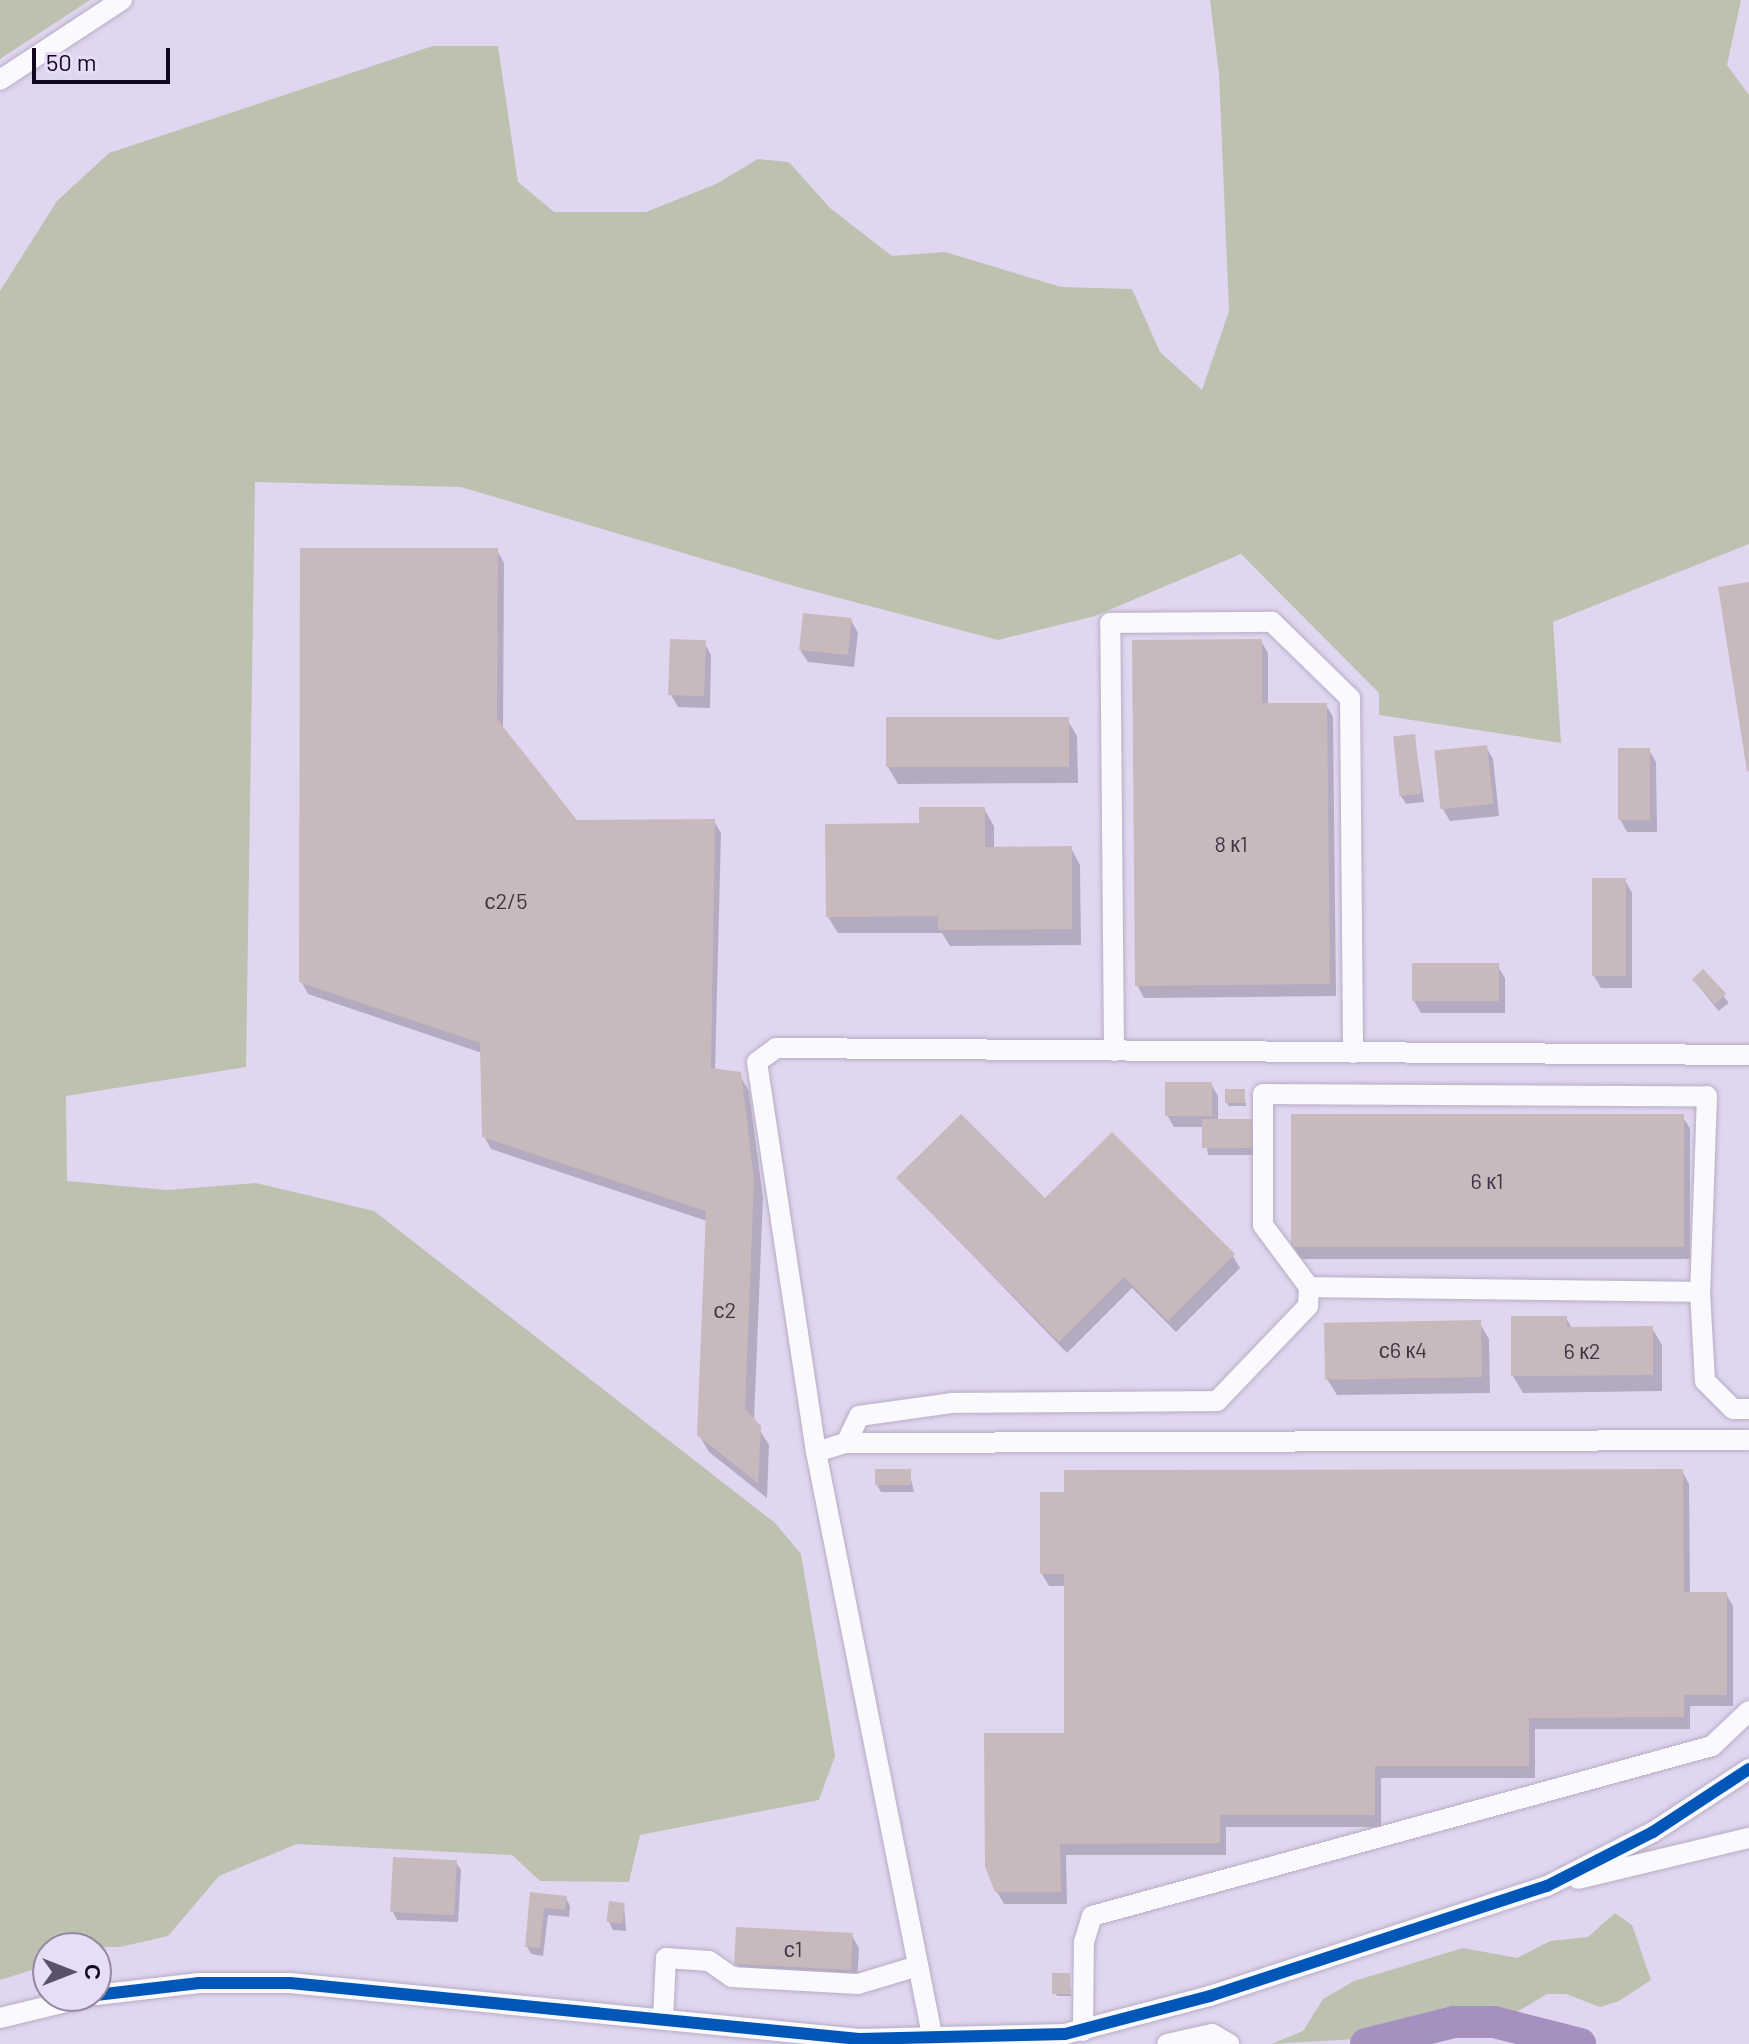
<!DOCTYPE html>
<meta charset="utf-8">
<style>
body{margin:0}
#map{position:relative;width:1749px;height:2044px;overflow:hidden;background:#e1d6f0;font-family:Barlow,sans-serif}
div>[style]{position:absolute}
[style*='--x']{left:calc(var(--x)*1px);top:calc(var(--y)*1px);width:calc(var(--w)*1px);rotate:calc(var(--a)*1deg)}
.green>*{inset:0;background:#bcc2af}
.shadow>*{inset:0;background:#0003;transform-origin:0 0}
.river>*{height:32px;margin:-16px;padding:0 16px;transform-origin:16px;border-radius:16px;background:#a690bf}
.building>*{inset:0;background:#c8babc;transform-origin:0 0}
.roads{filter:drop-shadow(0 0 2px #b7adc3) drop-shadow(0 0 2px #b7adc3)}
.minor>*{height:20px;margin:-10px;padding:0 10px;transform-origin:10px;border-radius:10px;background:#faf9fd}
.cycleway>*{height:12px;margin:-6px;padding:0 6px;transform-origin:6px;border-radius:6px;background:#0057b8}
span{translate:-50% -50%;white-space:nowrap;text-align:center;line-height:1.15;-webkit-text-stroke:6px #e8ddf6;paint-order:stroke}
.number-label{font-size:22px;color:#403546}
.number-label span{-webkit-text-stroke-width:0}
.north{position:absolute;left:32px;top:1932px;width:80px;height:80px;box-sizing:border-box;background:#e8ddf6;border:2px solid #9388a0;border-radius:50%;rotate:90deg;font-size:22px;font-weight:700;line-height:32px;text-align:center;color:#13091e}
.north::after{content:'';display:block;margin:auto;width:28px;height:36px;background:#5b5168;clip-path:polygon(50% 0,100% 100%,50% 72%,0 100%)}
.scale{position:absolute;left:32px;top:48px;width:138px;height:36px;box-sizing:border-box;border:4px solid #13091e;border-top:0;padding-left:10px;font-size:24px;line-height:28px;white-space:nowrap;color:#13091e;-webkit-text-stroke:6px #e8ddf6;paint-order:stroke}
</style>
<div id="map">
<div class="green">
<i style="clip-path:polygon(0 0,90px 0,0 59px)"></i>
<i style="clip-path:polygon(1210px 0,1741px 0,1727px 65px,1749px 95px,1749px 544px,1553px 622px,1561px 743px,1379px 715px,1379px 693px,1241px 554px,1095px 616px,998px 640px,794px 586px,461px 487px,255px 482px,246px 1067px,66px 1096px,67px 1181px,167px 1190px,256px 1183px,374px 1211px,775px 1523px,801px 1554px,835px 1756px,819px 1800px,640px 1835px,629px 1882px,540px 1881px,512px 1855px,297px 1844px,219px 1876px,168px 1936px,120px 1947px,48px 1948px,48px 1965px,0 1980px,0 291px,57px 201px,109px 153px,433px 46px,498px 46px,518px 182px,554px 212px,646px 212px,716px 184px,758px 159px,789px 162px,830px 208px,892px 256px,945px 252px,1061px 287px,1132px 289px,1160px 352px,1202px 390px,1229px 311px,1219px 74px)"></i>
<i style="clip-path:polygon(1615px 1913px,1632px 1925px,1651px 1980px,1619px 2001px,1600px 2007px,1566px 1994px,1547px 1994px,1512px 2015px,1431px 2017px,1356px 2039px,1271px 2044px,1303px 2031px,1323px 1999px,1354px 1981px,1463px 1948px,1517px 1958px,1550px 1941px,1588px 1937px)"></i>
</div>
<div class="shadow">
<i style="clip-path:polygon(497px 550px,504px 563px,503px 730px,576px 822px,714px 821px,721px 833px,715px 1071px,739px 1074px,749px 1091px,763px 1198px,754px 1421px,769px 1445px,767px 1498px,709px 1452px,699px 1435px,707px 1221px,491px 1149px,484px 1136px,482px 1053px,308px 994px,301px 981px)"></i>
<i style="clip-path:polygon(851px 620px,858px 633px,854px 667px,808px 662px,800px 650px)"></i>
<i style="clip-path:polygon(1261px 641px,1268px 653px,1268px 705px,1326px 705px,1333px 717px,1336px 996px,1144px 998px,1137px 985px)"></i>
<i style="clip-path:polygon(704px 642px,711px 655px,710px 708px,678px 707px,671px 695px)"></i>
<i style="clip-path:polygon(1067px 719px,1077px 736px,1078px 783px,898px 784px,888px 767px)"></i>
<i style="clip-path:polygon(1414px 736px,1424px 802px,1406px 804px,1401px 796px)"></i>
<i style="clip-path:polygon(1486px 747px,1493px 759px,1499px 816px,1450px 821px,1443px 809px)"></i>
<i style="clip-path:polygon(1649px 750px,1656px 762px,1657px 832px,1627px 832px,1620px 819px)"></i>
<i style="clip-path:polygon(984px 809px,994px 826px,994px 849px,1071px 848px,1080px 865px,1081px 945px,950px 946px,942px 933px,838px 933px,828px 917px,921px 825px)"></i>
<i style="clip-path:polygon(1625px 880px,1632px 893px,1632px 988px,1601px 988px,1594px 976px)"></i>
<i style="clip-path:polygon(1497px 965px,1505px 978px,1505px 1013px,1421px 1013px,1414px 1001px)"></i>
<i style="left:1703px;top:971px;width:41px;height:13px;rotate:51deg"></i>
<i style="clip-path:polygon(1211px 1084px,1218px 1096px,1218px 1121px,1251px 1121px,1256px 1155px,1208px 1155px,1204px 1127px,1174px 1127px,1167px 1115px)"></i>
<i style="clip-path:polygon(1244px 1091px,1246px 1106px,1229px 1106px,1227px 1103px)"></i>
<i style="clip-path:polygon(1682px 1116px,1690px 1128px,1690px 1259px,1300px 1259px,1293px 1246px)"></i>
<i style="clip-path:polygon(899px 1179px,1045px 1201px,1233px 1256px,1240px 1268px,1176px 1332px,1132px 1288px,1067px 1353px)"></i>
<i style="clip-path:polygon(1566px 1318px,1572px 1328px,1652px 1328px,1662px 1345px,1662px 1391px,1523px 1393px,1513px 1376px)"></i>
<i style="clip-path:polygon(1479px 1322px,1489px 1339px,1490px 1393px,1337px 1395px,1327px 1379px)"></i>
<i style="clip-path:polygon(909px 1471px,914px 1492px,881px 1492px,877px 1485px)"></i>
<i style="clip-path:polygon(1682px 1471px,1689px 1484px,1690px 1594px,1726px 1594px,1733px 1606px,1733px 1706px,1690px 1706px,1690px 1729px,1535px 1729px,1535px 1778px,1381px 1778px,1381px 1827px,1226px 1827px,1226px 1855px,1066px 1855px,1067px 1904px,1004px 1904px,997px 1892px,1066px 1735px,1066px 1586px,1049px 1586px,1042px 1574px)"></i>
<i style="clip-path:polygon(456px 1862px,461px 1870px,458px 1922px,397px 1920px,393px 1912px)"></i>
<i style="clip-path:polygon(532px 1894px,566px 1898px,570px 1906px,569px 1917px,548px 1915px,543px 1956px,531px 1954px,527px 1946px)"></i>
<i style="clip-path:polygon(624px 1905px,626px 1931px,613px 1930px,609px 1922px)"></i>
<i style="clip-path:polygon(852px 1936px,859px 1948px,857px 1982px,743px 1976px,736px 1963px)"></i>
<i style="clip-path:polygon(1069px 1975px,1071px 1996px,1057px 1996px,1055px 1993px)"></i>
</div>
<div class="river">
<i style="--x:1366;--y:2044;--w:91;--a:-14"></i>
<i style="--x:1454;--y:2022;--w:40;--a:0"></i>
<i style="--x:1494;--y:2022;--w:89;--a:14.3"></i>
</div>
<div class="building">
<i style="clip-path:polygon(300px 548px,498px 548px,497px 719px,577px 820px,715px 819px,711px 1068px,741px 1072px,754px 1180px,745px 1409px,761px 1426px,758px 1483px,697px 1435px,706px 1211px,482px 1137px,480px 1043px,299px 982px)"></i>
<i style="clip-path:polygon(1749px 582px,1749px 771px,1747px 771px,1718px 587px)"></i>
<i style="left:803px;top:613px;width:49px;height:37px;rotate:6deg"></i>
<i style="left:670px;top:639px;width:36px;height:56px;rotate:2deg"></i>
<i style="clip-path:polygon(1262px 639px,1262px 703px,1327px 703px,1330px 984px,1135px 986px,1132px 640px)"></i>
<i style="left:1069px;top:717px;width:50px;height:183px;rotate:90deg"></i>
<i style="left:1415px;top:734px;width:60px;height:22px;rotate:84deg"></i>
<i style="left:1487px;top:745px;width:59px;height:53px;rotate:84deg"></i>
<i style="left:1618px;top:748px;width:32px;height:72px"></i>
<i style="clip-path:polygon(919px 807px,985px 807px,985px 847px,1072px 846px,1072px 929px,938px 930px,938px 916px,826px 917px,825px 824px,919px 823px)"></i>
<i style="left:1592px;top:878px;width:34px;height:98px"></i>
<i style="left:1499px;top:963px;width:38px;height:87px;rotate:90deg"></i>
<i style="left:1703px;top:969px;width:34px;height:15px;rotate:47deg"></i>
<i style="left:1165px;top:1082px;width:47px;height:34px"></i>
<i style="left:1225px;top:1089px;width:20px;height:14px"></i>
<i style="clip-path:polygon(961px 1114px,1045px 1198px,1112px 1132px,1235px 1254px,1168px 1321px,1124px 1277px,1059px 1342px,896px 1178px)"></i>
<i style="left:1684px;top:1114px;width:133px;height:393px;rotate:90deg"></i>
<i style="left:1202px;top:1119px;width:50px;height:29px"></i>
<i style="clip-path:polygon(1511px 1316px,1567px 1316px,1567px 1327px,1653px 1326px,1653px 1375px,1511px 1376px)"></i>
<i style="left:1481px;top:1320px;width:57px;height:157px;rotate:89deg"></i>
<i style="left:875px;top:1469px;width:36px;height:16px"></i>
<i style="clip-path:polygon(1683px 1469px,1684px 1592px,1727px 1592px,1727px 1695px,1684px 1695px,1684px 1717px,1529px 1718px,1529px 1766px,1375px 1766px,1375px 1815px,1220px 1815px,1220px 1843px,1060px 1844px,1061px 1892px,995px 1892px,985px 1867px,984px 1733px,1064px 1733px,1064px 1574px,1040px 1574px,1040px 1492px,1064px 1492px,1064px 1470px)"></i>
<i style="left:393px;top:1857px;width:64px;height:55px;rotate:3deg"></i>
<i style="clip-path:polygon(530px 1892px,567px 1896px,565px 1910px,544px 1908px,540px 1948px,525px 1947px)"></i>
<i style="left:609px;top:1901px;width:16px;height:21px;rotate:7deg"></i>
<i style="left:736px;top:1927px;width:117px;height:37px;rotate:3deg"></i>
<i style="left:1052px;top:1973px;width:18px;height:21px"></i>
</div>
<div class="roads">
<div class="minor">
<i style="--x:0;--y:80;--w:146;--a:-33.3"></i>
<i style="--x:1114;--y:1051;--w:428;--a:-90.5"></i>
<i style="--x:1110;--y:623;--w:162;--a:-0.4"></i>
<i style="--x:1272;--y:622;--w:109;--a:44.3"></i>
<i style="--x:1350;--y:698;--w:355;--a:89.5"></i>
<i style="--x:1309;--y:1287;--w:391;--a:0.7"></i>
<i style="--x:846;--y:1443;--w:30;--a:-64"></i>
<i style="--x:859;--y:1416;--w:93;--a:-8"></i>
<i style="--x:951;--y:1403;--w:266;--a:-0.4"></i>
<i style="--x:1217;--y:1401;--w:132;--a:-46.2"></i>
<i style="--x:1308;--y:1306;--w:19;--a:-87"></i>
<i style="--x:1309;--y:1287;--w:77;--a:-126.6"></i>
<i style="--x:1263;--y:1225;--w:131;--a:-90"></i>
<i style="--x:1263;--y:1094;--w:444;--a:0.3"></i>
<i style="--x:1707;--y:1096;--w:196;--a:92"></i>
<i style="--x:1700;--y:1292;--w:89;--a:86.8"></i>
<i style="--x:1705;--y:1381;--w:40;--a:45"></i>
<i style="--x:1733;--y:1409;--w:16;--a:0"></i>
<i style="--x:816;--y:1452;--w:394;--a:-98.6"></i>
<i style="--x:757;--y:1062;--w:24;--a:-36"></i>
<i style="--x:776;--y:1048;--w:973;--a:0.41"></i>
<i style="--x:1578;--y:1879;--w:176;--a:-13.5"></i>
<i style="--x:96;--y:1995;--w:104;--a:-6.6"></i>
<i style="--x:199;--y:1983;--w:91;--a:0"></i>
<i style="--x:290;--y:1983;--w:572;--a:5.62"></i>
<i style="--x:859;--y:2039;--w:206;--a:-1.4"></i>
<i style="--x:1065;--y:2034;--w:150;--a:-14.7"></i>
<i style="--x:1210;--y:1996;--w:354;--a:-18.1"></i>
<i style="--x:1547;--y:1886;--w:119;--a:-27"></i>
<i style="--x:1653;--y:1832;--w:115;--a:-33.3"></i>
<i style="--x:0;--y:2018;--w:93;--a:-13.7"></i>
<i style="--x:663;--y:2019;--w:61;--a:-87.2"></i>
<i style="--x:666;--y:1958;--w:43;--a:4"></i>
<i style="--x:709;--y:1961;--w:28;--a:35"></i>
<i style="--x:732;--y:1977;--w:126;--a:3.2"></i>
<i style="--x:858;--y:1984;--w:63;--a:-16.7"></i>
<i style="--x:1083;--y:2031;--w:89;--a:-89.4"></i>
<i style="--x:1084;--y:1942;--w:27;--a:-73"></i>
<i style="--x:1092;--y:1916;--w:643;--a:-15.33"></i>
<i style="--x:1712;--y:1746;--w:51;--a:-43.4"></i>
<i style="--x:933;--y:2040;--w:600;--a:-101.25"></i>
<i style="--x:816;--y:1452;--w:31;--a:-17"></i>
<i style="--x:846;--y:1443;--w:903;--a:-0.19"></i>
<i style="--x:1167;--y:2044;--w:46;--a:-12.5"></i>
<i style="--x:1212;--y:2034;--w:20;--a:30"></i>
</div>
</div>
<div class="cycleway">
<i style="--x:96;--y:1995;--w:104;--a:-6.6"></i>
<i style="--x:199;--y:1983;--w:91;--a:0"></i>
<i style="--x:290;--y:1983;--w:572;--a:5.62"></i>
<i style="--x:859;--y:2039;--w:206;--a:-1.4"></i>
<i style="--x:1065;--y:2034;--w:150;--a:-14.7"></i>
<i style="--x:1210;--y:1996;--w:354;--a:-18.1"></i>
<i style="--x:1547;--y:1886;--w:119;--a:-27"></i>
<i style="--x:1653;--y:1832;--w:115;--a:-33.3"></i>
</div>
<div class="number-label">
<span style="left:1231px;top:844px">8 к1</span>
<span style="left:506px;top:901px">с2/5</span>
<span style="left:1487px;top:1181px">6 к1</span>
<span style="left:725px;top:1310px">с2</span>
<span style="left:1403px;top:1350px">с6 к4</span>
<span style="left:1582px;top:1351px">6 к2</span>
<span style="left:793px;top:1949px">с1</span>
</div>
<div class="north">С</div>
<div class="scale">50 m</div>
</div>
